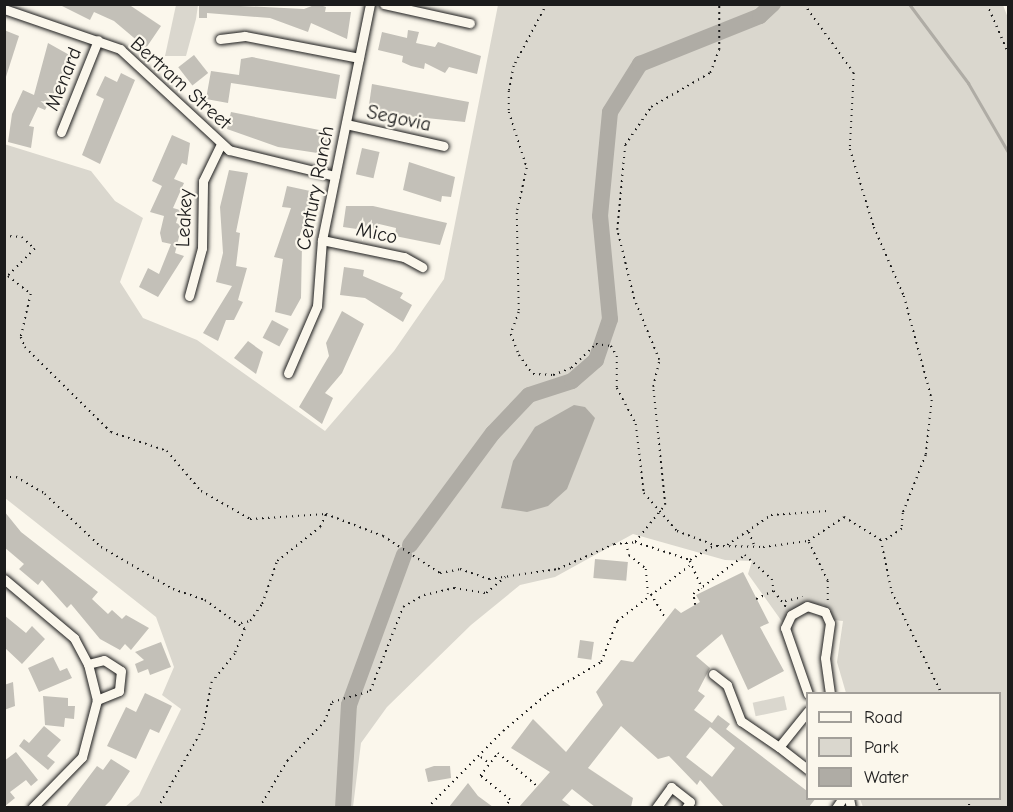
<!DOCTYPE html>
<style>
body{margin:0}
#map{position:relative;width:1013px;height:812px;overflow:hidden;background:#fbf7ec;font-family:"Comic Neue",sans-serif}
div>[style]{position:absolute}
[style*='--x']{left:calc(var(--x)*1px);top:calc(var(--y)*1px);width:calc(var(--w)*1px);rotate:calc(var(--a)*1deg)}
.green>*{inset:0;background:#dad7ce;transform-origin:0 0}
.water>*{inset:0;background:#afaca5}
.stream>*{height:3px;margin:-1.5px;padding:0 1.5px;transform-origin:1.5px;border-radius:1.5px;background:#afaca5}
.river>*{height:16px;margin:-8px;padding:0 8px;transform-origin:8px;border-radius:8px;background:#afaca5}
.building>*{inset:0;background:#c3c0b8;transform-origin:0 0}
.path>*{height:1.5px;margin-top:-0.75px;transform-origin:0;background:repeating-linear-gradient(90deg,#1c1c1c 0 1.5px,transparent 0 6px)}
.roads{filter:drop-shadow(0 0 2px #1c1c1c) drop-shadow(0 0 2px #1c1c1c)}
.minor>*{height:9px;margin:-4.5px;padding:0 4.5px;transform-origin:4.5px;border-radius:4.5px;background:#fbf7ec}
span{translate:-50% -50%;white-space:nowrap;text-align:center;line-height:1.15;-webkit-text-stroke:4.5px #fbf7ec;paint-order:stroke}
.street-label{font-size:20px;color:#1c1c1c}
.frame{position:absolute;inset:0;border:6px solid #1c1c1c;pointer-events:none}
.legend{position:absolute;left:806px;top:692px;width:195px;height:108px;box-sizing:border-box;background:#fbf7ec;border:2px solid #a29f99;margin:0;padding:8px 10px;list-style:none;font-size:18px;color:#1c1c1c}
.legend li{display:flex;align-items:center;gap:12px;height:30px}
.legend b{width:30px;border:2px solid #a29f99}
</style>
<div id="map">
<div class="green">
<i style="clip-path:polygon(176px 5px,198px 5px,196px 19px,186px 56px,165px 56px)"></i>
<i style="clip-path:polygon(498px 5px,1003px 5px,1008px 18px,1008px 807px,863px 807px,860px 799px,1000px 798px,1000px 694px,846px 693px,837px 662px,843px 621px,834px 620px,824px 605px,812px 604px,783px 623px,748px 574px,752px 561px,725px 560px,633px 534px,555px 577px,520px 585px,471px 625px,387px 707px,361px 743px,353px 807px,125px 807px,139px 795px,181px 709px,162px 695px,174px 667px,156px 617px,5px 498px,4px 144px,91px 171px,115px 201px,143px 218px,120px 282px,143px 318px,197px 340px,325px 431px,394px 351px,444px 279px)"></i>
<i style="left:784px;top:696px;width:14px;height:32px;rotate:78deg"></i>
</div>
<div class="water">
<i style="clip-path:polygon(574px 405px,585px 407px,595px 418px,567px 489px,548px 506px,527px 512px,501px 508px,513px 461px,535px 427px)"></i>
</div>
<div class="stream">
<i style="--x:909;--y:4;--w:99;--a:53.2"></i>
<i style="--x:968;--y:83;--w:80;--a:59.9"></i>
</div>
<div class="river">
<i style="--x:410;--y:545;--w:139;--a:-53.5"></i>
<i style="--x:493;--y:433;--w:52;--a:-46.5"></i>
<i style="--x:529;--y:395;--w:45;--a:-18"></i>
<i style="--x:572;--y:381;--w:32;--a:-41"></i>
<i style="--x:596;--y:360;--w:43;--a:-71.1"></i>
<i style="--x:610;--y:319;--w:103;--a:-95.5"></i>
<i style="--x:600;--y:216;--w:104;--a:-84.5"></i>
<i style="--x:610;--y:112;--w:57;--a:-58"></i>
<i style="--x:640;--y:64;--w:129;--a:-21.8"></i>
<i style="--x:760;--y:16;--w:18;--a:-43"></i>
<i style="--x:343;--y:808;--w:103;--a:-86.7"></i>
<i style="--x:349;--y:705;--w:160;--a:-69.9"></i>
</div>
<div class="building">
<i style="clip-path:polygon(58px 4px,128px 4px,161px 26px,146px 48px,114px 21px,94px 12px,90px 20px)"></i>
<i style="clip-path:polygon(199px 4px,304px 9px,317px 4px,326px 7px,325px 12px,351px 12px,347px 39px,311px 23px,308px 32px,270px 18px,207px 13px,207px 18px,199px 18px)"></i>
<i style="clip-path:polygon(4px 30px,19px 36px,4px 83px)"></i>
<i style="clip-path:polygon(408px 30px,419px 32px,416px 43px,435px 47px,438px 42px,481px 56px,477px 74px,449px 67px,445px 73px,425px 63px,424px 69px,411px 66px,402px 62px,403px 56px,378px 50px,382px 32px,407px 38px)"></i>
<i style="clip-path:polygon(48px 43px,73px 57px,45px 110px,38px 107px,29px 126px,34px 127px,31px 148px,8px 142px,12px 114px,23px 90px,34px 95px)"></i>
<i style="left:194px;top:55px;width:23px;height:20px;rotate:52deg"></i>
<i style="clip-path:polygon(252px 57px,340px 75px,336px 99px,231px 83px,228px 103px,206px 99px,211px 71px,239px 75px,241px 59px)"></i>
<i style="clip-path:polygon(121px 73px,135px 80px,100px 164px,82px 155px,104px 99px,96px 95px,105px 76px,117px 82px)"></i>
<i style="clip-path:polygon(372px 84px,469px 102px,465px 122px,368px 112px)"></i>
<i style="clip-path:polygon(231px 112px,329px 132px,324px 154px,278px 147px,227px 129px)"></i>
<i style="clip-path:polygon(172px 135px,190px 143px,187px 165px,182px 163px,174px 179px,184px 183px,173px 208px,180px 210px,176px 223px,182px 225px,175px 253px,184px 256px,158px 297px,139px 287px,148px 268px,159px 274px,171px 244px,162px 242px,160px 233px,164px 216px,150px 212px,162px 186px,152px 181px)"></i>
<i style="left:362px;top:148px;width:18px;height:27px;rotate:13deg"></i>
<i style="clip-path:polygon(409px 162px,455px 177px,451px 197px,442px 196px,441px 202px,403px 190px)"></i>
<i style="clip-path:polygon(229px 170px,248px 173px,236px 232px,240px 233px,236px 266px,247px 268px,238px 300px,243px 302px,234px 320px,226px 320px,218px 341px,203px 333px,232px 286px,216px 282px,223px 253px,220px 207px)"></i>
<i style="clip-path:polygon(287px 186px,315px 192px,297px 243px,302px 244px,301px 298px,291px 316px,275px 312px,283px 259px,274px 257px,291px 208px,282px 207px)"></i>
<i style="clip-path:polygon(346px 206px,373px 206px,447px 223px,440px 245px,395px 236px,396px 228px,379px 224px,378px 232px,343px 227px)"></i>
<i style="clip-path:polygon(344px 267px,364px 270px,363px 276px,403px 293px,400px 298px,412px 305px,403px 322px,365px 298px,340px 295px)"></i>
<i style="clip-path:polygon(342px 311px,364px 324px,342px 373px,325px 393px,333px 398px,322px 424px,299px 407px,329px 356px,326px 343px)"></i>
<i style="left:272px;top:320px;width:19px;height:20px;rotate:28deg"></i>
<i style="clip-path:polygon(248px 341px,263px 352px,256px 374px,234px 358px)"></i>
<i style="clip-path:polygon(4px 511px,21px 532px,98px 592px,92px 599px,108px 614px,112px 610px,122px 619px,126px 615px,149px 628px,131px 650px,125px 644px,120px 650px,100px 639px,71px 604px,67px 608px,42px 580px,38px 585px,19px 569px,24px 564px,4px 547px)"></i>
<i style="left:595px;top:559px;width:33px;height:19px;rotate:5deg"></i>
<i style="clip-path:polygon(evenodd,743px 572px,769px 623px,760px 627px,784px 671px,748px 690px,722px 634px,696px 656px,710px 668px,698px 691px,705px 696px,694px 710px,712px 723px,718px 715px,730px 724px,726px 729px,807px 791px,807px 798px,816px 798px,809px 807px,724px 807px,700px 780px,697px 785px,669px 756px,658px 759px,621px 726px,588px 768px,633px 798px,631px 807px,595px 807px,572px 789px,562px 800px,572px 807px,519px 807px,550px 772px,511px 748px,533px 719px,566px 752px,603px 705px,596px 692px,621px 660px,633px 662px,675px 608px,681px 613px,700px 602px,696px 595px,743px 572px,710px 727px,735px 748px,712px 777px,686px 757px,710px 727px)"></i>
<i style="clip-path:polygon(4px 615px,26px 633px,32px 626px,45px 639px,22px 664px,4px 647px)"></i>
<i style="left:580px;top:640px;width:14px;height:18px;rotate:8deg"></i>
<i style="clip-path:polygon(161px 642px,171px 667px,150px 675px,148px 669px,138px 673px,135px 664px,144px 660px,135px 652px)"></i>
<i style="clip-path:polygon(53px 657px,60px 671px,67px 668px,72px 678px,39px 692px,28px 668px)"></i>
<i style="clip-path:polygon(13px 682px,15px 706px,4px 710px,4px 685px)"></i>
<i style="clip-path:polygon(145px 693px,172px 706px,159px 733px,150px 729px,136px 759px,107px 746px,126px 707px,136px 712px)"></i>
<i style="clip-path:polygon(43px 696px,68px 698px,68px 706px,75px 706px,74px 719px,65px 718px,64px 727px,45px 725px)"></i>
<i style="clip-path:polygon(44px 726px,61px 740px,47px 756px,55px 762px,48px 770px,19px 746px,24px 739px,29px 743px)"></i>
<i style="clip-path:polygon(16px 752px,38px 780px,31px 786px,26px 780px,10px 792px,15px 798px,4px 807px,4px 761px)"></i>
<i style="clip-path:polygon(111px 759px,130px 771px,111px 800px,104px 807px,66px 807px,97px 766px,103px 770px)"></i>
<i style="clip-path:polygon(434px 766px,450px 766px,451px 778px,428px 782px,425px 769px)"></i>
<i style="clip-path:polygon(468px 783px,478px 796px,493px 807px,449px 807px)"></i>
</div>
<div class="path">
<i style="--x:547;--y:4;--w:70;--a:118"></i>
<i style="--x:514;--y:66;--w:25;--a:101"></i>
<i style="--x:509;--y:91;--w:21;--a:90"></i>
<i style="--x:509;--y:112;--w:59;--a:72.2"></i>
<i style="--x:527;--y:168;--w:46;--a:102.5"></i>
<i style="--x:517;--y:213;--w:99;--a:88.8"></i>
<i style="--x:519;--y:312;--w:23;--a:110"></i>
<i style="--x:511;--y:334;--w:22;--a:69"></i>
<i style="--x:519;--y:355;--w:24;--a:54"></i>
<i style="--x:533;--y:374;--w:20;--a:3"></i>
<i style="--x:553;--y:375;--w:19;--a:-21"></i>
<i style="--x:571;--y:368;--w:35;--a:-44"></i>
<i style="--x:596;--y:344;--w:15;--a:8"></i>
<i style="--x:611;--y:346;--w:12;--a:59"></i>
<i style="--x:617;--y:356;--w:32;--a:90"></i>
<i style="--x:617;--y:388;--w:41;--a:62.2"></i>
<i style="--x:636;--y:424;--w:69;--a:83.4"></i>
<i style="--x:644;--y:493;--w:50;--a:49"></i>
<i style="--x:677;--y:531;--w:43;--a:20.6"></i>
<i style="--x:717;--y:546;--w:46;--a:1.2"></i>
<i style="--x:763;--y:547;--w:45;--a:-7.6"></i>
<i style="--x:808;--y:541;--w:43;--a:-33.7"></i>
<i style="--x:844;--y:517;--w:44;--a:31.9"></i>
<i style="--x:881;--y:540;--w:53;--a:78.1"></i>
<i style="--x:892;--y:592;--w:114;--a:63.9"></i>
<i style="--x:804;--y:4;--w:85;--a:54.1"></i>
<i style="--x:854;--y:73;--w:76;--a:93"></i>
<i style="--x:850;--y:149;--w:82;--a:72.9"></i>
<i style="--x:874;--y:227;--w:75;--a:66.5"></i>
<i style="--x:904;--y:296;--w:108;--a:74.9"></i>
<i style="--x:932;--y:400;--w:55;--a:96.2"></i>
<i style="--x:926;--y:455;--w:62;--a:111.6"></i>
<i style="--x:903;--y:513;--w:16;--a:94"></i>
<i style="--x:902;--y:529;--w:23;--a:146"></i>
<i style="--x:987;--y:4;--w:52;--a:66.4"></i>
<i style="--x:4;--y:236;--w:18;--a:3"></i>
<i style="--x:22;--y:237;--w:18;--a:43"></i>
<i style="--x:35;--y:249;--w:38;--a:135"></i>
<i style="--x:8;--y:276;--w:29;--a:38"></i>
<i style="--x:31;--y:294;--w:44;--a:103.1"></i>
<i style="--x:21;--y:337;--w:11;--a:68"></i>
<i style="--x:25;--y:347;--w:121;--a:44.7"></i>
<i style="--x:111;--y:432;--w:59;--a:18.7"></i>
<i style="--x:167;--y:451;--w:52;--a:49.6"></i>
<i style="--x:201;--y:491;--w:56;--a:29.7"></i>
<i style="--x:250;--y:519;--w:76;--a:-3.8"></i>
<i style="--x:326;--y:514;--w:61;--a:21.1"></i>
<i style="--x:383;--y:536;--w:68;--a:33"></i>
<i style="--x:440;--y:573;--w:20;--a:-11"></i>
<i style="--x:460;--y:569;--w:31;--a:19"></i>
<i style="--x:489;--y:579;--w:70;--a:-8.2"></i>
<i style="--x:558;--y:569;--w:61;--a:-24.1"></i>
<i style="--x:614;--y:544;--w:21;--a:-5"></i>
<i style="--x:635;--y:542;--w:58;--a:18.1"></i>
<i style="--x:690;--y:560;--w:27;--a:-31"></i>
<i style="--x:4;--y:477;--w:12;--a:0"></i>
<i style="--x:16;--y:477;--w:34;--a:30"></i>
<i style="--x:45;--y:494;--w:77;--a:43.4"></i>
<i style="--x:101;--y:547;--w:83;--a:30.3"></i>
<i style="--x:173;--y:589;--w:34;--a:19"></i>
<i style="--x:205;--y:600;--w:49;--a:35.9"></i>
<i style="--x:245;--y:629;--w:27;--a:112"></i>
<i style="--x:235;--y:654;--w:36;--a:129"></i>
<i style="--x:212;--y:682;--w:48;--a:100.8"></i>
<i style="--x:203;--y:729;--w:91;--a:119.7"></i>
<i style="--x:749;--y:532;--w:16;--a:68"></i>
<i style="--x:635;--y:542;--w:48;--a:-51"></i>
<i style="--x:665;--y:505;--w:119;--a:-95.8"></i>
<i style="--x:653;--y:387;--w:28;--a:-77"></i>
<i style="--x:659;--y:360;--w:66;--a:-112.3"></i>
<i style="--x:634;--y:299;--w:71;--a:-103.8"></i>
<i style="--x:617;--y:230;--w:85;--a:-84.6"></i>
<i style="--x:625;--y:145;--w:46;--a:-55.6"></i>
<i style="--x:651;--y:107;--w:68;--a:-30"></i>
<i style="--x:710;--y:73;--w:25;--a:-69"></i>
<i style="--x:719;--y:50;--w:46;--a:-90"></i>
<i style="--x:809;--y:542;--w:43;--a:64"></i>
<i style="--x:828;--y:581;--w:22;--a:90"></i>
<i style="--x:626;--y:543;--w:12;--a:76"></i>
<i style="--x:629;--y:555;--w:22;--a:39"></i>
<i style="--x:646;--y:569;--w:25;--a:85"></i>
<i style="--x:727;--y:545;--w:53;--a:-34.3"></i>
<i style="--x:771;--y:515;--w:56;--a:-4.1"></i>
<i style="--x:690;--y:561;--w:30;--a:66"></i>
<i style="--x:651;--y:594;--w:29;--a:59"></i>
<i style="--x:756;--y:599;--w:19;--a:-25"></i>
<i style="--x:785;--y:601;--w:18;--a:-13"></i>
<i style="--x:695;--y:605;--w:11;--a:-100"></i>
<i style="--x:693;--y:594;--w:65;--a:-36.9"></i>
<i style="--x:745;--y:555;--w:36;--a:42"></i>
<i style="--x:772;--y:579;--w:12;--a:81"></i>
<i style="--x:774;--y:591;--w:21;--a:53"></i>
<i style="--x:241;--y:623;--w:9;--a:-13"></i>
<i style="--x:250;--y:621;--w:21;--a:-55"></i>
<i style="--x:262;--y:604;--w:46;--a:-70.8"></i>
<i style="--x:277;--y:561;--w:55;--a:-38.3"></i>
<i style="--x:320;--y:527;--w:14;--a:-65"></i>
<i style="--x:481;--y:757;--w:10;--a:37"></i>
<i style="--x:968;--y:798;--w:10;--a:79"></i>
<i style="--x:259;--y:808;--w:55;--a:-59.2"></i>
<i style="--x:287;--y:761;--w:54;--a:-46.5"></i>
<i style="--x:324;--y:722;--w:22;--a:-68"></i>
<i style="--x:332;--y:702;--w:40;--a:-16"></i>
<i style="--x:370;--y:691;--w:90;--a:-68.6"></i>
<i style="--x:403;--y:607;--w:24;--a:-30"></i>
<i style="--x:424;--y:595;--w:31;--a:-13"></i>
<i style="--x:454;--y:588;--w:32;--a:9"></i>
<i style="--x:486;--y:593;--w:25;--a:-40"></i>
<i style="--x:427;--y:808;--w:108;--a:-45.4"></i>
<i style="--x:503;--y:731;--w:57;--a:-40.1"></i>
<i style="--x:547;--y:694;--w:63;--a:-30.7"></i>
<i style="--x:601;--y:662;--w:44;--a:-68.7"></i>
<i style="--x:617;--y:621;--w:91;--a:-37.4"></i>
<i style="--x:504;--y:808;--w:10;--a:-53"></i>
<i style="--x:510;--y:800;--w:38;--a:-141"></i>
<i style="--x:480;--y:776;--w:29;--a:-52"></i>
<i style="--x:498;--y:753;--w:50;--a:40.1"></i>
</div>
<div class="roads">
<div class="minor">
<i style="--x:384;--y:4;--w:88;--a:12.5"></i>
<i style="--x:4;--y:9;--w:123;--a:19"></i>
<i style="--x:120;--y:49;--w:149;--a:42.8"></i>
<i style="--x:229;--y:150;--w:109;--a:13.8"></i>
<i style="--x:220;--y:39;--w:25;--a:-7"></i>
<i style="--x:245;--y:36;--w:116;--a:10.9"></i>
<i style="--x:346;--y:124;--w:100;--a:12.7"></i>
<i style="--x:61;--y:132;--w:99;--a:-68.1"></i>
<i style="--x:322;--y:240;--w:84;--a:11.7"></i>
<i style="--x:404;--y:257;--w:21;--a:29"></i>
<i style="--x:189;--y:296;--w:50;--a:-74.8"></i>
<i style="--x:202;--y:248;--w:67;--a:-89.1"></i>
<i style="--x:203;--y:181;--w:41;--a:-64.1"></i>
<i style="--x:288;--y:373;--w:73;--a:-66.6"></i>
<i style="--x:317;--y:306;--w:66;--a:-85.7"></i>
<i style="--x:322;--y:240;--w:241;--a:-78.5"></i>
<i style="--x:4;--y:579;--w:92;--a:40.1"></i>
<i style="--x:74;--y:638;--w:30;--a:62"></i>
<i style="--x:88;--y:664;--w:37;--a:76"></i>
<i style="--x:97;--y:700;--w:59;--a:104.7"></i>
<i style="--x:82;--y:757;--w:71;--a:134.4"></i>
<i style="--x:88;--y:664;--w:16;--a:-14"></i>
<i style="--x:104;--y:660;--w:20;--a:33"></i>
<i style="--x:121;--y:671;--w:20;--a:96"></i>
<i style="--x:119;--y:691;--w:24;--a:158"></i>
<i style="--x:713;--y:674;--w:18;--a:38"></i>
<i style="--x:727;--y:685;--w:39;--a:69"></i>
<i style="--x:741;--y:721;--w:46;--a:34.4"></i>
<i style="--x:808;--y:694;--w:70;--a:-109.2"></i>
<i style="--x:785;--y:628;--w:14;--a:-65"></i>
<i style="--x:791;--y:615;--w:18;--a:-29"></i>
<i style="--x:807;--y:606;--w:19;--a:18"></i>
<i style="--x:825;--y:612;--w:12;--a:66"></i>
<i style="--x:830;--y:623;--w:35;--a:98"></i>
<i style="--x:825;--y:658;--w:36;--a:82"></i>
<i style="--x:808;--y:711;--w:46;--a:128.9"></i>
<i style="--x:779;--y:747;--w:37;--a:38"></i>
<i style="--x:849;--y:798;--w:10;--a:79"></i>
<i style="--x:656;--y:808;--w:26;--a:-54"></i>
<i style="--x:671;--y:787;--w:24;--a:38"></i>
<i style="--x:690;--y:802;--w:7;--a:124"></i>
<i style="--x:836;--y:808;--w:12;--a:-55"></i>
</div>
</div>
<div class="street-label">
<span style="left:63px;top:79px;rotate:-68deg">Menard</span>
<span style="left:181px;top:83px;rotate:42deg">Bertram Street</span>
<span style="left:399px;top:118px;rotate:12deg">Segovia</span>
<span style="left:315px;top:188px;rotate:-79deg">Century Ranch</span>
<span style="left:184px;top:218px;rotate:-87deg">Leakey</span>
<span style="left:377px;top:233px;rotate:12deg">Mico</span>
</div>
<div class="frame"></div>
<ul class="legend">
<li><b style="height:8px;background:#fbf7ec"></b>Road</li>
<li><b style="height:16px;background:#dad7ce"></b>Park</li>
<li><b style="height:16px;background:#afaca5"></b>Water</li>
</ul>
</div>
